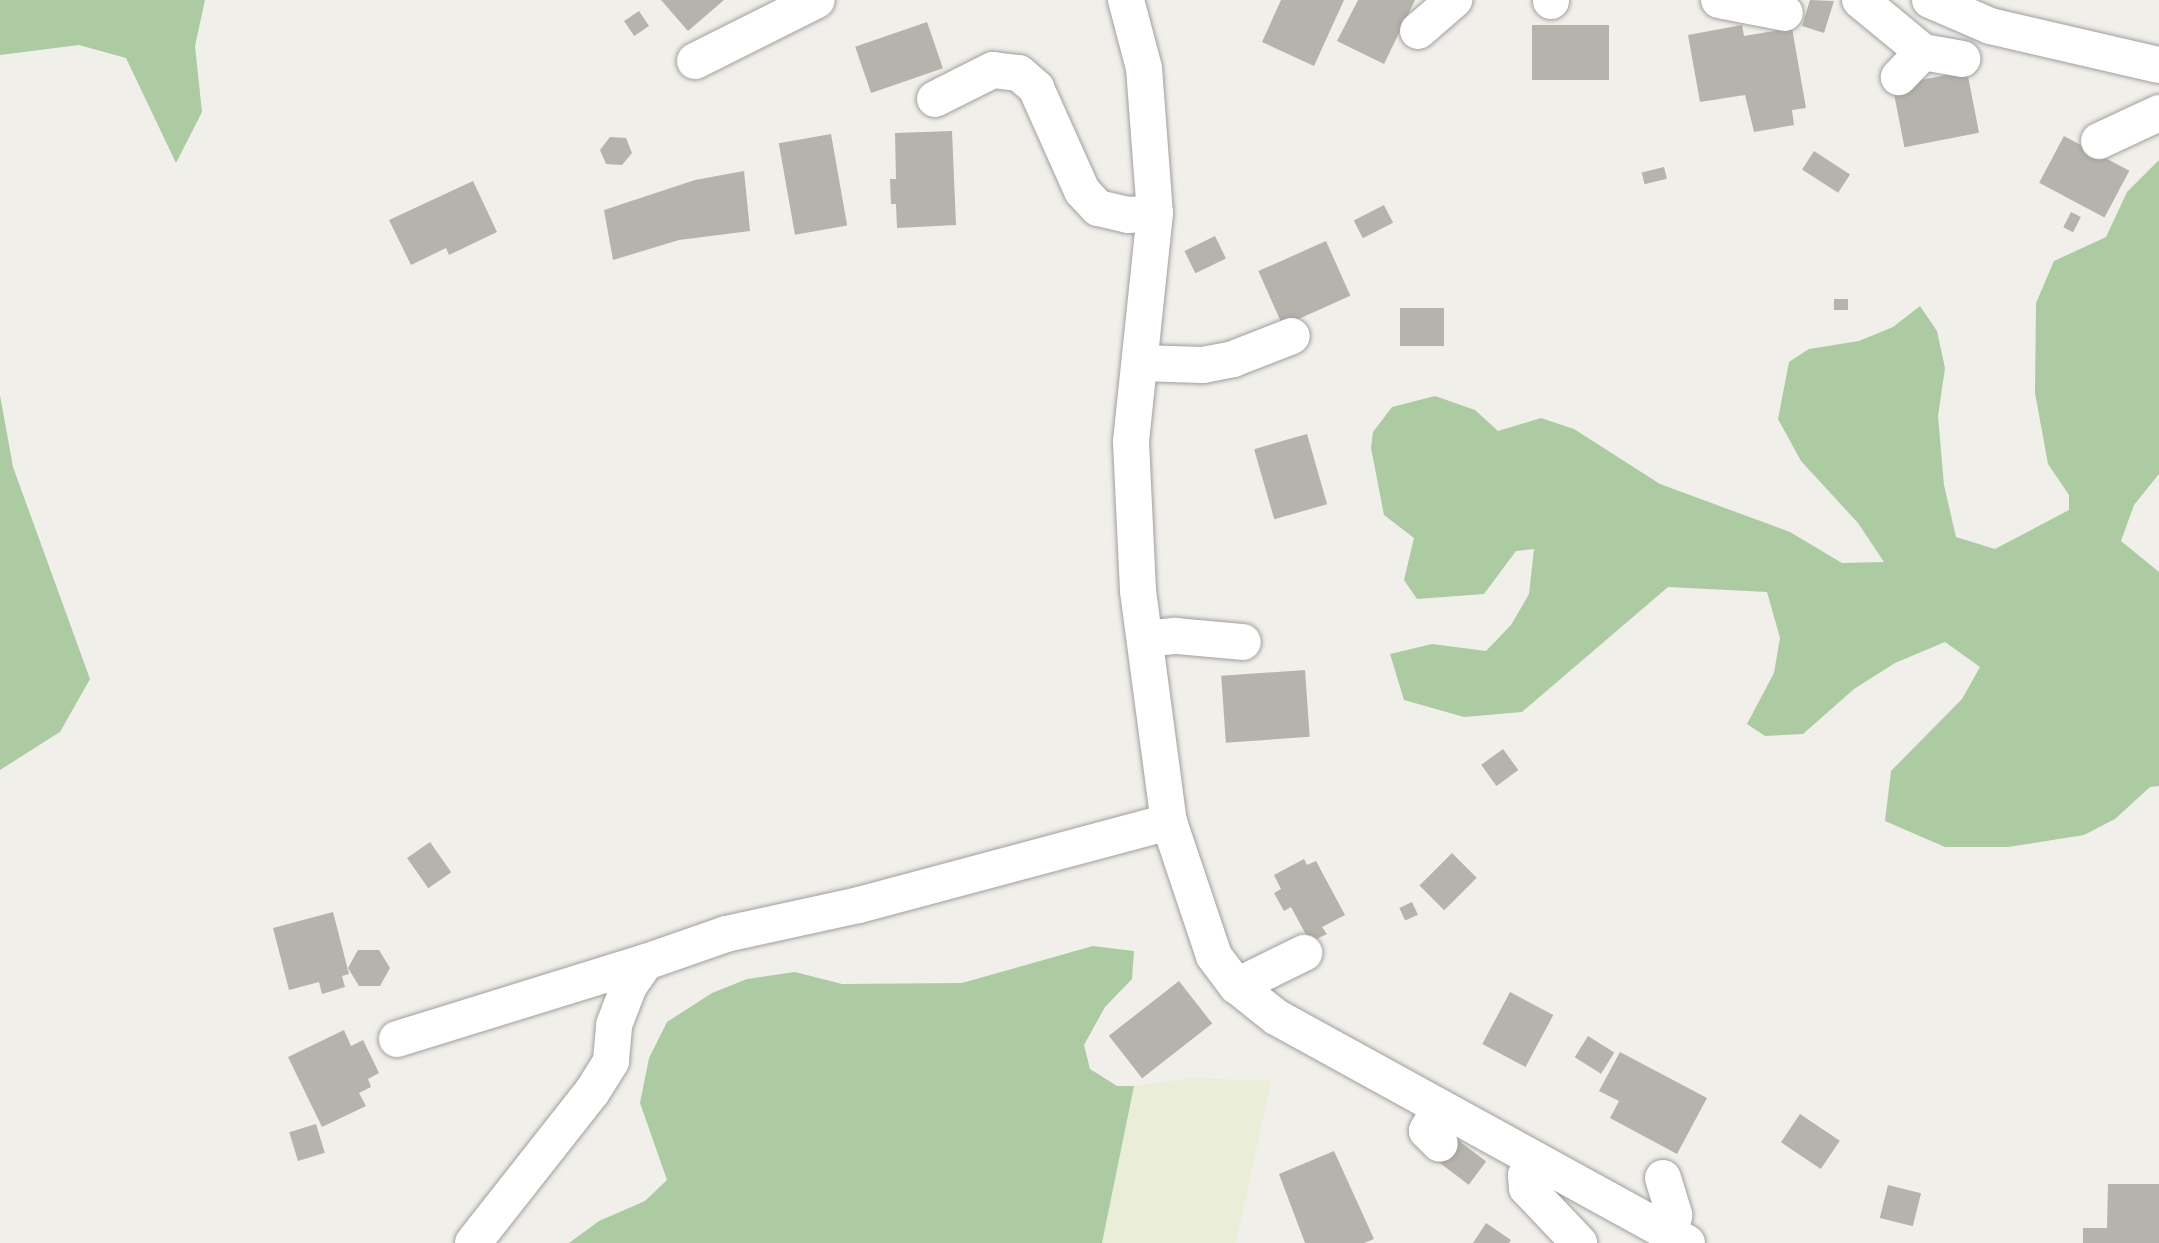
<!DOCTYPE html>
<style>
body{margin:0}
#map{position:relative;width:2159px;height:1243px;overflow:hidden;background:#f1efea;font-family:"Fira Sans",sans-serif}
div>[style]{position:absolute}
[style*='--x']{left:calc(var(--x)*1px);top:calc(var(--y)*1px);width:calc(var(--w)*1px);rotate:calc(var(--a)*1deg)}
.farmland>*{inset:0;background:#eaedd8}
.forest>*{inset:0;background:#accba3}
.building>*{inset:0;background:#b6b2ac;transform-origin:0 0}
.roads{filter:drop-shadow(0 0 2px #9f9f9f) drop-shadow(0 0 2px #9f9f9f)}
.minor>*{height:36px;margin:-18px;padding:0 18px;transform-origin:18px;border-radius:18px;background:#fff}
span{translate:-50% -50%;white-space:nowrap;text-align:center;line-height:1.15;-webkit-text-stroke:6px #fff;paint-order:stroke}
</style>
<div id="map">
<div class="farmland">
<i style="clip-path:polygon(1192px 1078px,1271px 1081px,1236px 1243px,1102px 1243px,1134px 1086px)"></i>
</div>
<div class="forest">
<i style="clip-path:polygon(0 0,205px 0,195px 46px,202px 112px,176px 163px,126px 58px,79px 45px,0 55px)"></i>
<i style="clip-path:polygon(2159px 160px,2159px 474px,2134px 505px,2121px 541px,2159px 572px,2159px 786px,2150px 787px,2115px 819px,2084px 835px,2008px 847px,1945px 847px,1885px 821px,1891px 771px,1962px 699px,1980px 667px,1945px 642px,1895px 663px,1854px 689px,1803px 734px,1765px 736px,1747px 724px,1774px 673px,1780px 638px,1767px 592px,1668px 587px,1522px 712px,1464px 717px,1404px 700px,1390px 654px,1432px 644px,1486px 651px,1511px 625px,1529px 594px,1534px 549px,1516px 551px,1484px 594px,1417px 599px,1404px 580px,1414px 538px,1384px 515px,1371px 448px,1373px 432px,1392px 407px,1435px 396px,1475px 410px,1498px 431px,1541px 418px,1574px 429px,1660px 484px,1790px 532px,1842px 563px,1884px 562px,1858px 523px,1801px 461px,1778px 419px,1789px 362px,1809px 349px,1859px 341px,1893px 327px,1920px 306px,1937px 331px,1945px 368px,1938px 416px,1944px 485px,1956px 537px,1995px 549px,2069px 510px,2069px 495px,2048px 464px,2035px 393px,2036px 303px,2054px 261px,2106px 237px,2127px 192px)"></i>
<i style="clip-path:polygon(0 395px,13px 467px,90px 679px,60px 732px,0 770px)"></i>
<i style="clip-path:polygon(1093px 946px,1134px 951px,1132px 979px,1105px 1007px,1084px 1045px,1090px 1069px,1117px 1086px,1134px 1086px,1102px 1243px,569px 1243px,599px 1221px,645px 1201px,667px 1180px,640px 1103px,649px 1058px,667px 1022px,712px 993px,747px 979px,795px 972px,842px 984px,962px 983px)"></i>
</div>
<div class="building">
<i style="clip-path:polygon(661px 0,724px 0,688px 31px)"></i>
<i style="clip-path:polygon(1281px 0,1344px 0,1314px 66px,1262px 42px)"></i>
<i style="clip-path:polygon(1358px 0,1415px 0,1384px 64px,1337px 41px)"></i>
<i style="clip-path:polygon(1810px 0,1834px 1px,1824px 33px,1802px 26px)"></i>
<i style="left:639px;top:11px;width:18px;height:18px;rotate:56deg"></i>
<i style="left:927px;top:22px;width:49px;height:76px;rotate:71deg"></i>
<i style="left:1532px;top:25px;width:77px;height:55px"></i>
<i style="clip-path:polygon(1742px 25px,1744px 36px,1792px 28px,1806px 108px,1792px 110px,1794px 125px,1754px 132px,1745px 95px,1700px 102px,1688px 35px)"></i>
<i style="left:1967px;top:71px;width:63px;height:76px;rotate:79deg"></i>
<i style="clip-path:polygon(952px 131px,956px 225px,897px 228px,896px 204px,891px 204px,890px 179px,896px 179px,895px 133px)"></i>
<i style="left:831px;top:134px;width:93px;height:53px;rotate:80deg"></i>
<i style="left:2064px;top:136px;width:74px;height:53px;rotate:28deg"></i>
<i style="clip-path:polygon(610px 137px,626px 138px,632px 153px,622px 165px,606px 164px,600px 150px)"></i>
<i style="left:1814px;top:151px;width:43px;height:22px;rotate:33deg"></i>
<i style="left:1664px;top:167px;width:12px;height:23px;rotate:76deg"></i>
<i style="clip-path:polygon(744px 171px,750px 231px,679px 240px,613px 260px,604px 210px,695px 180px)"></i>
<i style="clip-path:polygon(473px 181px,497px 232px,449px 255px,446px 248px,411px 265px,389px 220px)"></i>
<i style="left:1384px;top:205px;width:20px;height:34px;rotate:63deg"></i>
<i style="left:2071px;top:212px;width:11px;height:17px;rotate:27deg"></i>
<i style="left:1215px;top:236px;width:25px;height:34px;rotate:64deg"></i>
<i style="left:1326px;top:241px;width:60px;height:74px;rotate:66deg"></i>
<i style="left:1834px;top:299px;width:14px;height:11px"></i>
<i style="left:1444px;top:308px;width:38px;height:44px;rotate:90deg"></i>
<i style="left:1307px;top:434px;width:73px;height:55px;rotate:74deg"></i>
<i style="left:1305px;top:670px;width:67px;height:84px;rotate:86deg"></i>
<i style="left:1503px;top:749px;width:26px;height:27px;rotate:54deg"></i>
<i style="left:430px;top:842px;width:37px;height:28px;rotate:55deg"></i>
<i style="left:1452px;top:853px;width:35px;height:46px;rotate:45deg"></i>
<i style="clip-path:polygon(1304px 859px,1307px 865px,1316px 861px,1345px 915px,1322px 927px,1327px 934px,1310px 942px,1291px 907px,1284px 911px,1274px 893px,1281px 889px,1274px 875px)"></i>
<i style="left:1412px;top:902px;width:14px;height:14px;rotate:65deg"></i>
<i style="clip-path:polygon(333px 912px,349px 974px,342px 976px,345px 987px,322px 994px,319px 982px,289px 990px,273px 928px)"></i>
<i style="clip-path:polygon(358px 950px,379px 950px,390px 968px,380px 986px,359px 986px,348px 968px)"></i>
<i style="left:1179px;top:981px;width:54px;height:89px;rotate:52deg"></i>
<i style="left:1510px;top:992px;width:49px;height:59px;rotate:28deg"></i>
<i style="clip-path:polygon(344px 1030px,351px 1046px,363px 1040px,379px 1073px,368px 1079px,371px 1087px,359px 1093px,366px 1106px,322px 1127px,288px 1057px)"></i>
<i style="left:1588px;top:1036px;width:31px;height:25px;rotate:32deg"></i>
<i style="clip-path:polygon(1620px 1052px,1707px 1098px,1677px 1154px,1610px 1118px,1619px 1101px,1599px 1091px)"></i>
<i style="left:1800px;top:1114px;width:48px;height:34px;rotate:34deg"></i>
<i style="left:316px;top:1124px;width:30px;height:28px;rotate:73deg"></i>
<i style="left:1455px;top:1138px;width:39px;height:29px;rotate:37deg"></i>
<i style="clip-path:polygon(1334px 1151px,1374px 1239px,1364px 1243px,1305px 1243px,1279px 1174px)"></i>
<i style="clip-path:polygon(2108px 1184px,2159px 1184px,2159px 1243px,2083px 1243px,2083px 1228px,2107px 1228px)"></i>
<i style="left:1888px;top:1185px;width:34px;height:34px;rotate:14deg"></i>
<i style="clip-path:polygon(1486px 1223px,1511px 1240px,1509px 1243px,1473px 1243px)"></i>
</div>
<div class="roads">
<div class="minor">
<i style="--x:1126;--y:0;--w:70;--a:75.2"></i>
<i style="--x:1144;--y:68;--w:145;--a:85.7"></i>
<i style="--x:1155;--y:213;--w:230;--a:96"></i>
<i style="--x:1131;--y:442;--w:149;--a:87.3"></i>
<i style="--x:1138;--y:591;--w:233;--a:82.4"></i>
<i style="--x:1169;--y:822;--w:141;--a:71.4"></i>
<i style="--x:1214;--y:956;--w:38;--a:53"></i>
<i style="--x:1237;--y:986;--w:50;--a:38.5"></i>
<i style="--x:1276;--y:1017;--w:469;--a:28.8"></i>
<i style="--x:1719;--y:0;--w:67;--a:11.1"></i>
<i style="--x:1860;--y:0;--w:82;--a:39.5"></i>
<i style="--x:1923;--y:52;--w:35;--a:134"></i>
<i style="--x:1930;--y:0;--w:65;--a:23.4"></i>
<i style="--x:1990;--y:26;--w:173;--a:13"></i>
<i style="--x:1551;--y:1;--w:1;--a:-90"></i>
<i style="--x:1418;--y:31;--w:48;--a:-40.7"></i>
<i style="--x:1923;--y:52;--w:40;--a:10"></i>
<i style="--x:695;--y:61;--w:136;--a:-26.6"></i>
<i style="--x:935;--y:99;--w:65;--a:-26.6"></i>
<i style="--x:993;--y:70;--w:26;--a:7"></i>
<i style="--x:1019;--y:73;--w:23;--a:41"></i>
<i style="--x:1036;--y:88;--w:113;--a:65.9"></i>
<i style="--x:1082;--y:191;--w:23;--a:47"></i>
<i style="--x:1098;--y:208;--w:31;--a:13"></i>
<i style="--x:1128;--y:215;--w:27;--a:-4"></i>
<i style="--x:2099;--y:141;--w:66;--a:-25"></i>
<i style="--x:1140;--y:363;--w:63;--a:1.8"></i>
<i style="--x:1203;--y:365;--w:31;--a:-11"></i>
<i style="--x:1233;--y:359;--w:63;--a:-21.3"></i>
<i style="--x:1145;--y:639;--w:31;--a:-6"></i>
<i style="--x:1176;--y:636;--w:67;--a:5.1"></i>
<i style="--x:1237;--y:986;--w:75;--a:-26.2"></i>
<i style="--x:397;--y:1039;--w:261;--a:-17.2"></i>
<i style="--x:1439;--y:1109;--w:25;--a:119"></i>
<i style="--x:1427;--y:1131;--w:18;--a:45"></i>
<i style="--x:1533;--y:1162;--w:15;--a:118"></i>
<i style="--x:1526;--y:1175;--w:13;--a:86"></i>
<i style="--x:1527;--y:1188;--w:76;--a:46.6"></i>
<i style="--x:1663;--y:1178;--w:39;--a:73"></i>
<i style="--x:1674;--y:1215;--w:20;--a:99"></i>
<i style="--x:473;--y:1243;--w:192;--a:-51.8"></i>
<i style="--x:592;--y:1092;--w:36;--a:-58"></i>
<i style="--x:611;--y:1061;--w:36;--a:-85"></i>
<i style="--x:614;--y:1025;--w:42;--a:-69"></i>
<i style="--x:629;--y:986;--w:29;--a:-55"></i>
<i style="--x:646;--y:962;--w:85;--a:-19.3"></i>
<i style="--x:726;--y:934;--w:136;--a:-12.3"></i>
<i style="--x:859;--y:905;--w:321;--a:-15"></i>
</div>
</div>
</div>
